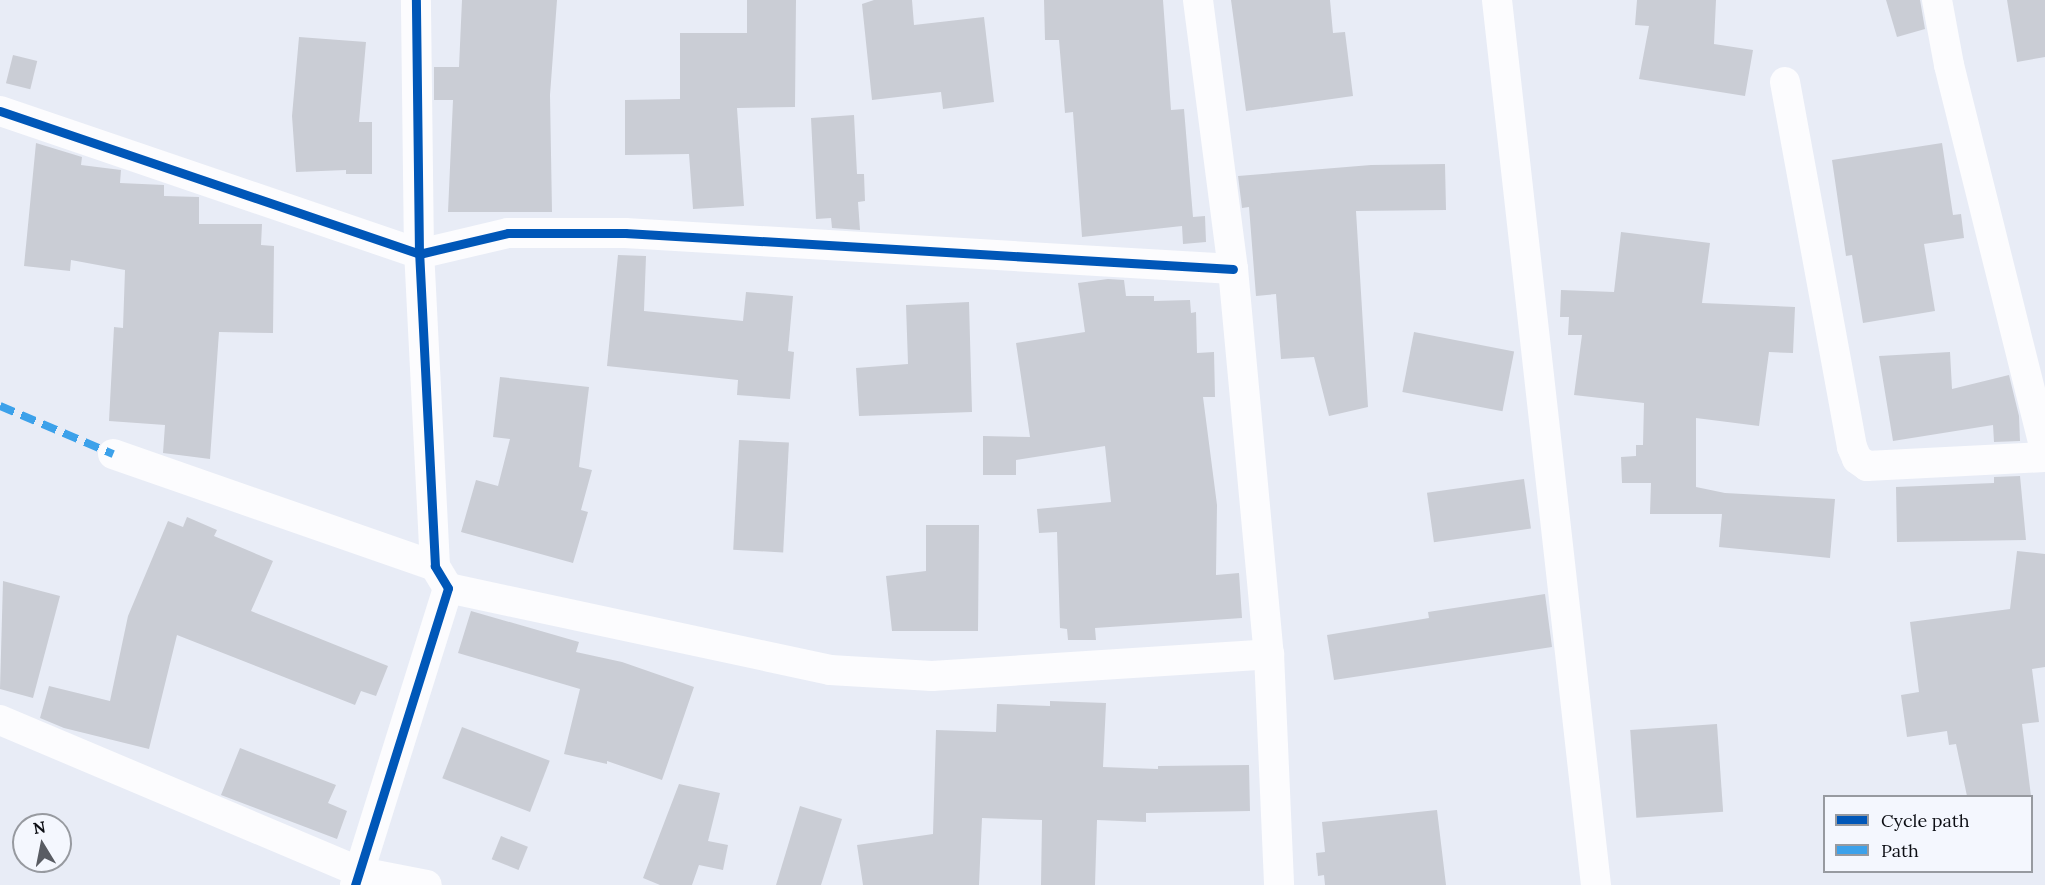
<!DOCTYPE html>
<style>
body{margin:0}
#map{position:relative;width:2045px;height:885px;overflow:hidden;background:#e8ecf6;font-family:Lora,serif}
div>[style]{position:absolute}
[style*='--x']{left:calc(var(--x)*1px);top:calc(var(--y)*1px);width:calc(var(--w)*1px);rotate:calc(var(--a)*1deg)}
.building>*{inset:0;background:#cacdd5;transform-origin:0 0}
.minor>*{height:30px;margin:-15px;padding:0 15px;transform-origin:15px;border-radius:15px;background:#fcfcfe}
.quiet>*{height:8px;margin-top:-4px;transform-origin:0;background:repeating-linear-gradient(90deg,#3ca1ea 0 15px,transparent 0 23px)}
.cycleway>*{height:9px;margin:-4.5px;padding:0 4.5px;transform-origin:4.5px;border-radius:4.5px;background:#0057b8}
span{translate:-50% -50%;white-space:nowrap;text-align:center;line-height:1.15;-webkit-text-stroke:6px #f4f7fe;paint-order:stroke}
.legend{position:absolute;left:1823px;top:795px;width:210px;height:78px;box-sizing:border-box;background:#f4f7fe;border:2px solid #979aa0;margin:0;padding:8px 10px;list-style:none;font-size:18px;color:#0c0e14}
.legend li{display:flex;align-items:center;gap:12px;height:30px}
.legend b{width:30px;border:2px solid #979aa0}
.north{position:absolute;left:12px;top:813px;width:60px;height:60px;box-sizing:border-box;background:#f4f7fe;border:2px solid #979aa0;border-radius:50%;rotate:350deg;font-size:16px;font-weight:700;line-height:24px;text-align:center;color:#0c0e14}
.north::after{content:'';display:block;margin:auto;width:21px;height:27px;background:#595c63;clip-path:polygon(50% 0,100% 100%,50% 72%,0 100%)}
</style>
<div id="map">
<div class="building">
<i style="clip-path:polygon(462px 0,557px 0,550px 95px,552px 212px,448px 212px,453px 100px,434px 100px,434px 67px,459px 67px)"></i>
<i style="clip-path:polygon(747px 0,796px 0,795px 107px,737px 108px,744px 206px,693px 209px,689px 154px,625px 155px,625px 100px,680px 99px,680px 33px,747px 33px)"></i>
<i style="clip-path:polygon(874px 0,912px 0,914px 25px,984px 17px,994px 102px,943px 109px,941px 92px,872px 100px,862px 4px)"></i>
<i style="clip-path:polygon(1044px 0,1163px 0,1171px 110px,1184px 109px,1193px 217px,1205px 216px,1206px 242px,1183px 244px,1182px 226px,1082px 237px,1073px 112px,1065px 113px,1059px 40px,1045px 40px)"></i>
<i style="clip-path:polygon(1231px 0,1330px 0,1333px 33px,1345px 32px,1353px 96px,1246px 111px)"></i>
<i style="clip-path:polygon(1637px 0,1716px 0,1714px 44px,1753px 50px,1745px 96px,1639px 79px,1649px 26px,1635px 25px)"></i>
<i style="clip-path:polygon(1886px 0,1920px 0,1925px 29px,1897px 37px)"></i>
<i style="clip-path:polygon(2007px 0,2045px 0,2045px 57px,2017px 62px)"></i>
<i style="clip-path:polygon(299px 37px,366px 42px,359px 122px,372px 122px,372px 174px,346px 174px,346px 170px,296px 172px,292px 116px)"></i>
<i style="left:13px;top:55px;width:25px;height:29px;rotate:14deg"></i>
<i style="clip-path:polygon(854px 115px,857px 174px,864px 174px,865px 201px,858px 202px,860px 230px,832px 228px,831px 218px,816px 219px,811px 118px)"></i>
<i style="clip-path:polygon(36px 143px,82px 157px,81px 165px,121px 170px,120px 183px,164px 185px,164px 196px,199px 197px,199px 224px,262px 224px,261px 245px,274px 246px,273px 333px,219px 332px,210px 459px,163px 453px,165px 425px,109px 421px,114px 327px,123px 328px,125px 270px,71px 260px,70px 271px,24px 266px)"></i>
<i style="clip-path:polygon(1942px 143px,1953px 215px,1961px 214px,1964px 238px,1924px 244px,1935px 311px,1863px 323px,1852px 255px,1846px 256px,1832px 160px)"></i>
<i style="clip-path:polygon(1445px 164px,1446px 210px,1356px 211px,1368px 407px,1329px 416px,1314px 357px,1281px 359px,1276px 294px,1256px 296px,1249px 207px,1242px 208px,1238px 176px,1371px 165px)"></i>
<i style="clip-path:polygon(1621px 232px,1710px 243px,1702px 303px,1795px 307px,1793px 353px,1769px 352px,1759px 426px,1696px 418px,1696px 487px,1725px 493px,1835px 499px,1830px 558px,1719px 547px,1722px 514px,1650px 514px,1651px 483px,1622px 483px,1621px 457px,1636px 456px,1636px 445px,1643px 445px,1644px 403px,1574px 395px,1582px 335px,1568px 335px,1569px 317px,1560px 317px,1561px 290px,1614px 292px)"></i>
<i style="clip-path:polygon(618px 255px,646px 256px,644px 311px,743px 321px,746px 292px,793px 296px,788px 351px,794px 352px,790px 399px,737px 395px,738px 380px,607px 366px)"></i>
<i style="clip-path:polygon(1108px 279px,1124px 280px,1126px 296px,1154px 296px,1154px 301px,1190px 300px,1191px 313px,1196px 312px,1197px 353px,1214px 352px,1215px 397px,1203px 397px,1217px 505px,1216px 575px,1239px 573px,1242px 618px,1095px 628px,1096px 640px,1068px 640px,1067px 629px,1060px 628px,1057px 532px,1039px 533px,1037px 509px,1111px 502px,1105px 446px,1016px 460px,1016px 475px,983px 475px,983px 436px,1030px 437px,1016px 343px,1085px 332px,1078px 283px)"></i>
<i style="clip-path:polygon(969px 302px,972px 412px,859px 416px,856px 368px,908px 364px,906px 305px)"></i>
<i style="left:1414px;top:332px;width:102px;height:61px;rotate:11deg"></i>
<i style="clip-path:polygon(1950px 352px,1952px 389px,2009px 375px,2019px 416px,2020px 441px,1994px 442px,1993px 425px,1893px 441px,1879px 356px)"></i>
<i style="clip-path:polygon(500px 377px,589px 387px,579px 467px,592px 470px,581px 510px,588px 512px,573px 563px,461px 532px,476px 480px,498px 486px,510px 439px,493px 437px)"></i>
<i style="left:739px;top:440px;width:50px;height:110px;rotate:3deg"></i>
<i style="clip-path:polygon(2020px 476px,2026px 540px,1897px 542px,1896px 487px,1994px 483px,1994px 477px)"></i>
<i style="left:1524px;top:479px;width:50px;height:98px;rotate:82deg"></i>
<i style="clip-path:polygon(187px 517px,217px 530px,214px 536px,273px 561px,251px 611px,388px 666px,376px 696px,361px 691px,355px 705px,177px 635px,149px 749px,64px 728px,40px 718px,49px 686px,110px 701px,128px 616px,168px 521px,183px 527px)"></i>
<i style="clip-path:polygon(926px 525px,979px 525px,978px 631px,892px 631px,886px 576px,926px 571px)"></i>
<i style="clip-path:polygon(2017px 551px,2045px 554px,2045px 667px,2032px 669px,2039px 722px,2022px 724px,2031px 796px,1967px 796px,1956px 744px,1949px 745px,1947px 731px,1907px 737px,1901px 695px,1919px 692px,1910px 622px,2010px 609px)"></i>
<i style="clip-path:polygon(3px 581px,60px 596px,33px 698px,0 689px)"></i>
<i style="clip-path:polygon(1545px 594px,1552px 647px,1334px 680px,1327px 635px,1429px 618px,1428px 612px)"></i>
<i style="clip-path:polygon(471px 611px,579px 642px,576px 652px,622px 662px,694px 687px,662px 780px,607px 761px,607px 764px,564px 754px,580px 689px,458px 653px)"></i>
<i style="clip-path:polygon(1050px 701px,1106px 703px,1103px 767px,1158px 769px,1158px 766px,1249px 765px,1250px 811px,1146px 813px,1146px 822px,1097px 820px,1095px 885px,1041px 885px,1042px 820px,982px 818px,979px 885px,863px 885px,857px 845px,933px 834px,936px 730px,996px 732px,997px 704px,1050px 706px)"></i>
<i style="left:1717px;top:724px;width:88px;height:87px;rotate:86deg"></i>
<i style="left:462px;top:727px;width:94px;height:55px;rotate:21deg"></i>
<i style="clip-path:polygon(240px 748px,336px 785px,328px 803px,347px 811px,337px 839px,221px 795px)"></i>
<i style="clip-path:polygon(679px 784px,720px 793px,708px 841px,728px 845px,723px 870px,699px 865px,692px 885px,660px 885px,643px 878px)"></i>
<i style="clip-path:polygon(800px 806px,842px 819px,821px 885px,776px 885px)"></i>
<i style="clip-path:polygon(1437px 810px,1446px 885px,1325px 885px,1324px 875px,1318px 876px,1316px 853px,1325px 852px,1322px 822px)"></i>
<i style="left:501px;top:836px;width:29px;height:25px;rotate:22deg"></i>
</div>
<div class="minor">
<i style="--x:1198;--y:0;--w:271;--a:82.6"></i>
<i style="--x:1233;--y:269;--w:387;--a:84.7"></i>
<i style="--x:1269;--y:654;--w:231;--a:87.5"></i>
<i style="--x:1497;--y:0;--w:891;--a:83.62"></i>
<i style="--x:1937;--y:0;--w:66;--a:79.5"></i>
<i style="--x:1949;--y:65;--w:396;--a:76"></i>
<i style="--x:1785;--y:82;--w:371;--a:79.6"></i>
<i style="--x:1852;--y:447;--w:13;--a:67"></i>
<i style="--x:1857;--y:459;--w:12;--a:35"></i>
<i style="--x:1867;--y:466;--w:178;--a:-2.9"></i>
<i style="--x:0;--y:111;--w:443;--a:18.8"></i>
<i style="--x:419;--y:254;--w:91;--a:-13.3"></i>
<i style="--x:508;--y:233;--w:117;--a:0"></i>
<i style="--x:625;--y:233;--w:609;--a:3.39"></i>
<i style="--x:113;--y:454;--w:341;--a:19.2"></i>
<i style="--x:448;--y:588;--w:391;--a:12.1"></i>
<i style="--x:830;--y:670;--w:102;--a:3.4"></i>
<i style="--x:932;--y:676;--w:338;--a:-3.7"></i>
<i style="--x:0;--y:720;--w:391;--a:22.9"></i>
<i style="--x:360;--y:872;--w:68;--a:11"></i>
<i style="--x:355;--y:885;--w:311;--a:-72.6"></i>
<i style="--x:448;--y:588;--w:26;--a:-121"></i>
<i style="--x:435;--y:566;--w:312;--a:-92.9"></i>
<i style="--x:419;--y:254;--w:254;--a:-90.7"></i>
</div>
<div class="quiet">
<i style="--x:0;--y:406;--w:123;--a:23"></i>
</div>
<div class="cycleway">
<i style="--x:0;--y:111;--w:443;--a:18.8"></i>
<i style="--x:419;--y:254;--w:91;--a:-13.3"></i>
<i style="--x:508;--y:233;--w:117;--a:0"></i>
<i style="--x:625;--y:233;--w:609;--a:3.39"></i>
<i style="--x:355;--y:885;--w:311;--a:-72.6"></i>
<i style="--x:448;--y:588;--w:26;--a:-121"></i>
<i style="--x:435;--y:566;--w:312;--a:-92.9"></i>
<i style="--x:419;--y:254;--w:254;--a:-90.7"></i>
</div>
<ul class="legend">
<li><b style="height:8px;background:#0057b8"></b>Cycle path</li>
<li><b style="height:8px;background:#3ca1ea"></b>Path</li>
</ul>
<div class="north">N</div>
</div>
